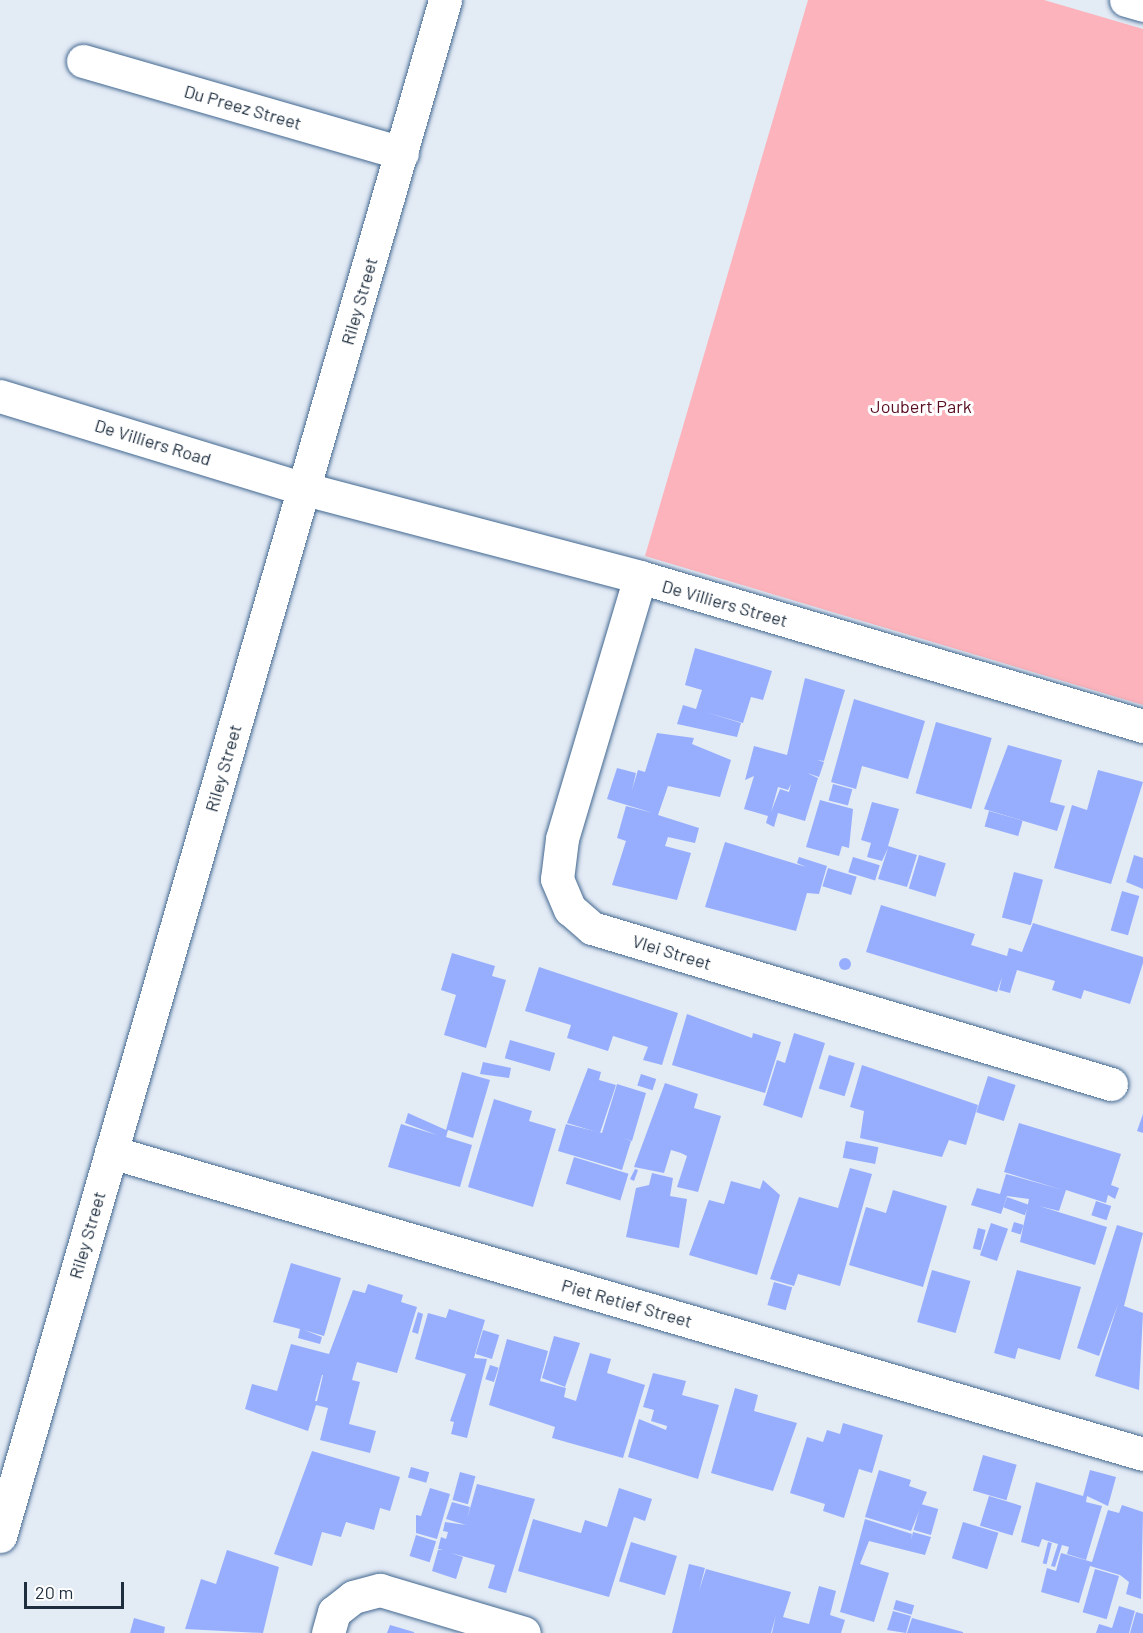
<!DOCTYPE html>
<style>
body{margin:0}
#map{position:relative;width:1143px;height:1633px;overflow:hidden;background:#e3ebf5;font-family:Barlow,sans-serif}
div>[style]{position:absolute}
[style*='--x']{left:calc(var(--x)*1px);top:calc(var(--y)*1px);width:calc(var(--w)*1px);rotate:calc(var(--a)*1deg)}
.green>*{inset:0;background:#fcb3bb}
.building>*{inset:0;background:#97aeff;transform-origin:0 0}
.round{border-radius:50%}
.roads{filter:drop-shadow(0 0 2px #436891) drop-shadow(0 0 2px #436891)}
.minor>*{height:33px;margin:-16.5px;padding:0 16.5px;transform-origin:16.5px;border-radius:16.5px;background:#fff}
span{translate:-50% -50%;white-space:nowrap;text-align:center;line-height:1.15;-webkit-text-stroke:6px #fff;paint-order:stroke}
.street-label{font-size:18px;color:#1e2e3f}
.park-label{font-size:18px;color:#5a0e22}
.scale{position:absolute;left:24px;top:1582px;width:100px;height:27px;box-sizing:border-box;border:3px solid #1e2e3f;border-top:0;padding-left:8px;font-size:18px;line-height:21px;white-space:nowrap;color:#1e2e3f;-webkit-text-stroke:4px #fff;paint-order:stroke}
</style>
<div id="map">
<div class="green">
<i style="clip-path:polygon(808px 0,1044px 0,1143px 29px,1143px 705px,645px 556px)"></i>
</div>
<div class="building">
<i style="clip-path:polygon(695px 648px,772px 671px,763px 700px,751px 697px,743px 723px,705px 712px,741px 723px,737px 737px,677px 724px,683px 705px,696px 709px,702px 690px,685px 685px)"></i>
<i style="clip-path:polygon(evenodd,805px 678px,845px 690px,824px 761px,817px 760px,824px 762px,819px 777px,807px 773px,818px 778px,805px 821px,778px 813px,774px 827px,766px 823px,768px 816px,744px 809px,754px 776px,745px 780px,754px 746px,787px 755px,805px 678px,791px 784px,789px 792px,780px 789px,771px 812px,778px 787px,788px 790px,791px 784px)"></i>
<i style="clip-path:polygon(854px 699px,925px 721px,908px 779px,862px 766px,856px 789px,831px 782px)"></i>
<i style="left:936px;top:722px;width:58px;height:74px;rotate:16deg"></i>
<i style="clip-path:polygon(657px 733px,694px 738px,692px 744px,731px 760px,720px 797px,668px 786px,658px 815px,699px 828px,695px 843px,668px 837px,665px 846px,691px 853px,677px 900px,612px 885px,626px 841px,617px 838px,626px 806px,653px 813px,607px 799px,617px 768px,636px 773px,632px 790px,638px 770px,645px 772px)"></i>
<i style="clip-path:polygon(1008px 745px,1062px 760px,1050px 802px,1065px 806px,1057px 831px,984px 809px)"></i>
<i style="clip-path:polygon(1098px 770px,1143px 782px,1111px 884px,1054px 868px,1072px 805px,1087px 810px)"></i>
<i style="left:833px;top:784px;width:20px;height:17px;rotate:15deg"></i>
<i style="clip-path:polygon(820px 800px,853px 809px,849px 848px,842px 846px,839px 856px,806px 847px)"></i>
<i style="clip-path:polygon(872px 802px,899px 809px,888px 846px,917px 855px,907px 887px,878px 879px,888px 848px,882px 861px,867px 857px,871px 843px,861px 840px)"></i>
<i style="left:989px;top:811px;width:35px;height:16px;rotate:16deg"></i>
<i style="clip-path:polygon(725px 842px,806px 867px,797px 863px,799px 857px,827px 866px,819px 894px,807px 893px,796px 931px,705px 907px)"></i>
<i style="left:919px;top:855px;width:28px;height:35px;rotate:17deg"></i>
<i style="clip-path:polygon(1134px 855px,1143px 858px,1143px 889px,1126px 882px)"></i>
<i style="left:853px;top:857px;width:28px;height:16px;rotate:17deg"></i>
<i style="left:828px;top:868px;width:30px;height:19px;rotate:17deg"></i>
<i style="left:1014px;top:872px;width:30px;height:47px;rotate:15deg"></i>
<i style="left:1122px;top:891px;width:18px;height:41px;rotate:16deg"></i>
<i style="clip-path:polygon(881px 905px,975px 934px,971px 945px,1007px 956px,1009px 948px,1022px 952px,1033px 923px,1143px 957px,1143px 963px,1130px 1004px,1084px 990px,1081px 999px,1052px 990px,1055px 981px,1017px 970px,1010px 993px,999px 990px,1002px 977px,997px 992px,866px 952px)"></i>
<i style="clip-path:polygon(452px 953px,495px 966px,492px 976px,506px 980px,486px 1048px,444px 1035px,456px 995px,441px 990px)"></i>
<i class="round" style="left:839px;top:958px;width:12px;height:12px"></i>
<i style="clip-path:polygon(539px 967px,678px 1013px,662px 1065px,643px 1060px,648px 1047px,613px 1036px,608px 1051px,567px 1038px,571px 1025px,525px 1011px)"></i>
<i style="clip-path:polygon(687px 1014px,752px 1038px,753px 1033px,781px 1042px,765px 1093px,672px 1065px)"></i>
<i style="clip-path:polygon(794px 1033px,825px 1043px,802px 1118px,763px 1105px,777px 1060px,785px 1063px)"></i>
<i style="left:510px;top:1040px;width:47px;height:19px;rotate:16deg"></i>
<i style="left:829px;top:1055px;width:27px;height:35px;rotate:17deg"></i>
<i style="clip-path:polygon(483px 1062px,511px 1068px,509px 1078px,480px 1074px)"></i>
<i style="clip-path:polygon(862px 1065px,978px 1105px,966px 1145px,949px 1140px,942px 1157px,860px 1138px,864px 1111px,850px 1107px)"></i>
<i style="clip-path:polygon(588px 1068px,601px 1072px,599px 1080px,616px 1085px,600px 1133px,567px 1123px)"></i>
<i style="clip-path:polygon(462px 1072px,490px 1080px,473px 1138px,448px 1130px,446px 1137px,472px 1145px,460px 1187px,388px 1167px,401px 1124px,437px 1135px,405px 1123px,408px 1113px,446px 1130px)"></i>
<i style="left:641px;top:1074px;width:16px;height:12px;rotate:18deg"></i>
<i style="left:988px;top:1076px;width:29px;height:38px;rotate:18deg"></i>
<i style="clip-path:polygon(665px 1083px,698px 1094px,694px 1108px,721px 1116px,698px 1192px,677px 1187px,687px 1156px,681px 1153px,671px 1150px,664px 1173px,634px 1167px)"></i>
<i style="clip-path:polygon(617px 1084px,646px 1093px,632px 1141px,623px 1138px,631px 1141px,622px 1170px,558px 1151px,566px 1124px,602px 1133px)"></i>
<i style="clip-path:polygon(494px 1099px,532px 1111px,529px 1121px,556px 1129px,533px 1207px,468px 1187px)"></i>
<i style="clip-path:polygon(1143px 1114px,1143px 1133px,1137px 1131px)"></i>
<i style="clip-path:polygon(1019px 1123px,1121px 1154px,1111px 1185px,1119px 1188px,1115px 1199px,1108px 1195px,1106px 1203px,1066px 1190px,1059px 1211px,1039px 1206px,1107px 1227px,1095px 1265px,1020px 1242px,1029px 1199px,1007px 1196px,1001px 1214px,971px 1205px,977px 1188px,1000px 1194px,1006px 1174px,1063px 1190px,1004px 1172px)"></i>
<i style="left:846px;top:1141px;width:33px;height:17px;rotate:11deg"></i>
<i style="left:574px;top:1157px;width:57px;height:28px;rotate:17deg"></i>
<i style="clip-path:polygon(850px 1168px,872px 1174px,840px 1286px,798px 1274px,794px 1286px,770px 1279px,799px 1197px,838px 1208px)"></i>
<i style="clip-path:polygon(635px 1169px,638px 1170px,634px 1181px,630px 1179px)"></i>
<i style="clip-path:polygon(652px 1173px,673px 1178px,670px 1196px,687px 1199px,679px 1248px,626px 1237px,636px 1188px,649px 1185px)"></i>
<i style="clip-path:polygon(763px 1180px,780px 1195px,757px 1275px,689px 1255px,709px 1200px,724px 1204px,731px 1181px,760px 1189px)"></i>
<i style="clip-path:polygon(893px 1190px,947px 1206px,923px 1287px,849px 1265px,866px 1207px,886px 1213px)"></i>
<i style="left:1007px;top:1197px;width:23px;height:11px;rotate:20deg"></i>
<i style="left:1096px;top:1201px;width:16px;height:15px;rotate:18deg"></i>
<i style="left:1014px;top:1222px;width:10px;height:10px;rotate:17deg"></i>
<i style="left:991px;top:1223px;width:18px;height:34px;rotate:19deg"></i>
<i style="clip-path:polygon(1117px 1225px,1143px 1233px,1124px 1306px,1143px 1313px,1139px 1390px,1095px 1376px,1118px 1304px,1099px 1356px,1077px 1348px)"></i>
<i style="left:978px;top:1228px;width:8px;height:21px;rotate:14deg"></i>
<i style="clip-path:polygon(291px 1263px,341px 1278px,324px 1336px,304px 1330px,322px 1337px,320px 1344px,298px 1338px,300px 1329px,273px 1322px)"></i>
<i style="left:932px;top:1270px;width:40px;height:54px;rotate:16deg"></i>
<i style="clip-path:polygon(1017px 1270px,1081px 1287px,1060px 1360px,1018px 1348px,1015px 1359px,994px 1353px)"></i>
<i style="left:774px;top:1282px;width:19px;height:24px;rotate:16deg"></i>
<i style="clip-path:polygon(evenodd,368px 1284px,403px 1295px,401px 1302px,417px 1307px,397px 1373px,357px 1362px,352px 1380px,360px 1382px,349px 1424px,376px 1431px,370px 1453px,320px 1440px,328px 1408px,316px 1405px,308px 1431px,245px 1409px,252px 1384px,277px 1391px,291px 1344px,329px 1354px,353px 1290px,365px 1293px,368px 1284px,322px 1375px,323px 1375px,317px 1401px,315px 1401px,322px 1375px)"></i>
<i style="clip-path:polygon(449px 1309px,485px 1320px,474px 1358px,487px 1359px,467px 1438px,451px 1434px,454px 1422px,450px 1421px,466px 1374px,415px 1359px,428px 1313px,446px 1318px)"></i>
<i style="clip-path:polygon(418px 1312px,423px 1314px,418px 1334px,412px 1332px)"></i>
<i style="left:483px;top:1330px;width:17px;height:25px;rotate:17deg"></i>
<i style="clip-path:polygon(554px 1336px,580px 1343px,565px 1387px,542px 1378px)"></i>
<i style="clip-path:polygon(507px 1339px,548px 1351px,540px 1381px,566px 1388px,564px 1397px,576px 1401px,590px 1353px,611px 1359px,607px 1373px,645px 1385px,623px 1458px,552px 1438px,555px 1427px,489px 1405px)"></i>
<i style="left:490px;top:1365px;width:9px;height:15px;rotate:18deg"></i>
<i style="clip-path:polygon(653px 1373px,686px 1381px,682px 1395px,719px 1405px,698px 1479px,628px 1457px,639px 1419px,666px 1430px,667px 1426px,651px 1421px,654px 1410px,643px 1407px)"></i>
<i style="clip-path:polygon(735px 1388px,758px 1395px,754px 1411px,797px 1423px,773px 1491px,711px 1473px)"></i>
<i style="clip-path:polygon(843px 1423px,883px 1435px,872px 1473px,859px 1469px,844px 1518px,823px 1511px,825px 1504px,790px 1493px,807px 1437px,823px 1442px,827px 1430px,840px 1434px)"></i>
<i style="clip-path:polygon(312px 1451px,400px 1477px,390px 1511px,380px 1508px,374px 1530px,346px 1522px,341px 1537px,322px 1532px,312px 1566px,274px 1554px)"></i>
<i style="left:983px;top:1455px;width:35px;height:37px;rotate:16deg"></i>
<i style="left:411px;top:1467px;width:19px;height:11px;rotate:16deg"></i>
<i style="clip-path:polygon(879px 1470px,911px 1480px,909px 1486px,927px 1492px,911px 1531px,865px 1517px)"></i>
<i style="clip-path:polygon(1090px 1470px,1116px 1477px,1108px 1506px,1087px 1496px,1086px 1502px,1102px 1506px,1086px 1560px,1067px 1554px,1069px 1547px,1062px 1545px,1055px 1567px,1051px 1566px,1058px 1544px,1042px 1539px,1039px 1547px,1021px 1542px,1036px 1482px,1083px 1496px)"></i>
<i style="left:460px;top:1472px;width:16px;height:29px;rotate:15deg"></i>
<i style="clip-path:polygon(477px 1484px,535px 1499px,506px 1593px,488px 1588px,495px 1565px,451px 1553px,463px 1557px,456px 1579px,432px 1571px,438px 1550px,443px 1550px,438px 1549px,441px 1537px,446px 1539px,448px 1532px,443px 1531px,445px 1522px,466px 1525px,446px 1519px,452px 1502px,470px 1507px,467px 1519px)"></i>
<i style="clip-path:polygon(430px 1488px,450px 1494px,437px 1539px,416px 1533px,416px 1515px,421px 1516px)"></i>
<i style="clip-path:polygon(619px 1488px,652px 1499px,645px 1521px,634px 1517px,609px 1597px,518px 1571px,533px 1519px,581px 1533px,585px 1520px,607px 1527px)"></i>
<i style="left:989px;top:1496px;width:34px;height:31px;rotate:17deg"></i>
<i style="left:921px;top:1504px;width:18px;height:27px;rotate:16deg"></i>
<i style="clip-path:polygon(1122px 1505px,1143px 1512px,1141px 1599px,1126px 1594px,1129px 1582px,1120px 1575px,1090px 1566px,1079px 1603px,1041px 1592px,1047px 1568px,1056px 1571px,1061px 1553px,1092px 1562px,1108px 1510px,1119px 1513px)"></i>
<i style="clip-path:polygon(865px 1519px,912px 1534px,911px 1540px,913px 1532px,931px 1537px,925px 1555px,869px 1541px,860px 1564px,889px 1573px,874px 1622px,840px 1612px)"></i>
<i style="left:963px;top:1522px;width:37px;height:38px;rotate:17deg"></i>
<i style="left:416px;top:1535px;width:21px;height:22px;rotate:17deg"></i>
<i style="left:631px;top:1542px;width:48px;height:41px;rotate:17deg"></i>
<i style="left:1048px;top:1542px;width:4px;height:22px;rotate:14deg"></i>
<i style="clip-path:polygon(227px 1550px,279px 1567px,263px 1633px,185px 1629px,201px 1579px,216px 1584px)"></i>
<i style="clip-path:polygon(689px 1564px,705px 1568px,699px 1591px,706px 1569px,791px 1592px,783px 1617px,809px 1624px,819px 1586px,836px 1591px,830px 1615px,845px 1620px,841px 1633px,772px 1633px,776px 1615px,771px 1633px,672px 1633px)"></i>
<i style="left:1095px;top:1569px;width:25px;height:45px;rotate:16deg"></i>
<i style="left:896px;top:1600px;width:19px;height:10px;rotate:16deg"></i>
<i style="clip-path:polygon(1119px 1606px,1135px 1611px,1129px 1633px,1096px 1633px,1099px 1624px,1112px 1628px)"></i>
<i style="clip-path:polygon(893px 1611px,911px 1616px,906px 1633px,887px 1630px)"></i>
<i style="clip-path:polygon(1136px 1612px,1143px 1614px,1143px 1633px,1130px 1633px)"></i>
<i style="clip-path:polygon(134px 1618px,165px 1627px,164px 1633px,130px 1633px)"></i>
<i style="clip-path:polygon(912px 1618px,963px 1632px,963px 1633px,907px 1633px)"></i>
<i style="clip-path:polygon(390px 1625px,414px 1632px,414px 1633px,387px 1633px)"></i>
</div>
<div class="roads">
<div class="minor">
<i style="--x:1126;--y:0;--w:18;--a:16"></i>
<i style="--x:83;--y:61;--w:332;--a:16.1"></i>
<i style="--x:0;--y:396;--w:319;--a:17"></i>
<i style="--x:305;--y:489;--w:346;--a:14.7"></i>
<i style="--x:640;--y:577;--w:525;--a:16.5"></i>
<i style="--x:640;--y:577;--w:273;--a:106.6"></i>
<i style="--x:562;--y:839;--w:40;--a:97.1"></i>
<i style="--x:557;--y:879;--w:33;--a:67"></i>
<i style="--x:570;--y:909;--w:29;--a:41"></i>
<i style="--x:592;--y:928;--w:542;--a:16.73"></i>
<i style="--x:111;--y:1152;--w:1075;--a:16.31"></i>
<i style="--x:0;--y:1536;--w:1599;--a:-73.84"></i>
<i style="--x:328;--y:1633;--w:22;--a:-74"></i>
<i style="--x:334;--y:1612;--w:24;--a:-38"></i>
<i style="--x:353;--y:1597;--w:28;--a:-15"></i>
<i style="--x:380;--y:1590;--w:150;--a:16.6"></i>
</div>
</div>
<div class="street-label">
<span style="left:243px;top:107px;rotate:16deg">Du Preez Street</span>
<span style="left:359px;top:301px;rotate:-74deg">Riley Street</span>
<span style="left:153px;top:442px;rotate:17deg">De Villiers Road</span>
<span style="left:725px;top:603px;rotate:16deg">De Villiers Street</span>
<span style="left:223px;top:768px;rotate:-74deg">Riley Street</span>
<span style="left:672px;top:952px;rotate:17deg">Vlei Street</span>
<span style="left:87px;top:1235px;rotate:-74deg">Riley Street</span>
<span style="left:627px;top:1303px;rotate:16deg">Piet Retief Street</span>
</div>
<div class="park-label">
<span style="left:921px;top:406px">Joubert Park</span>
</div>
<div class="scale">20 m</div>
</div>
